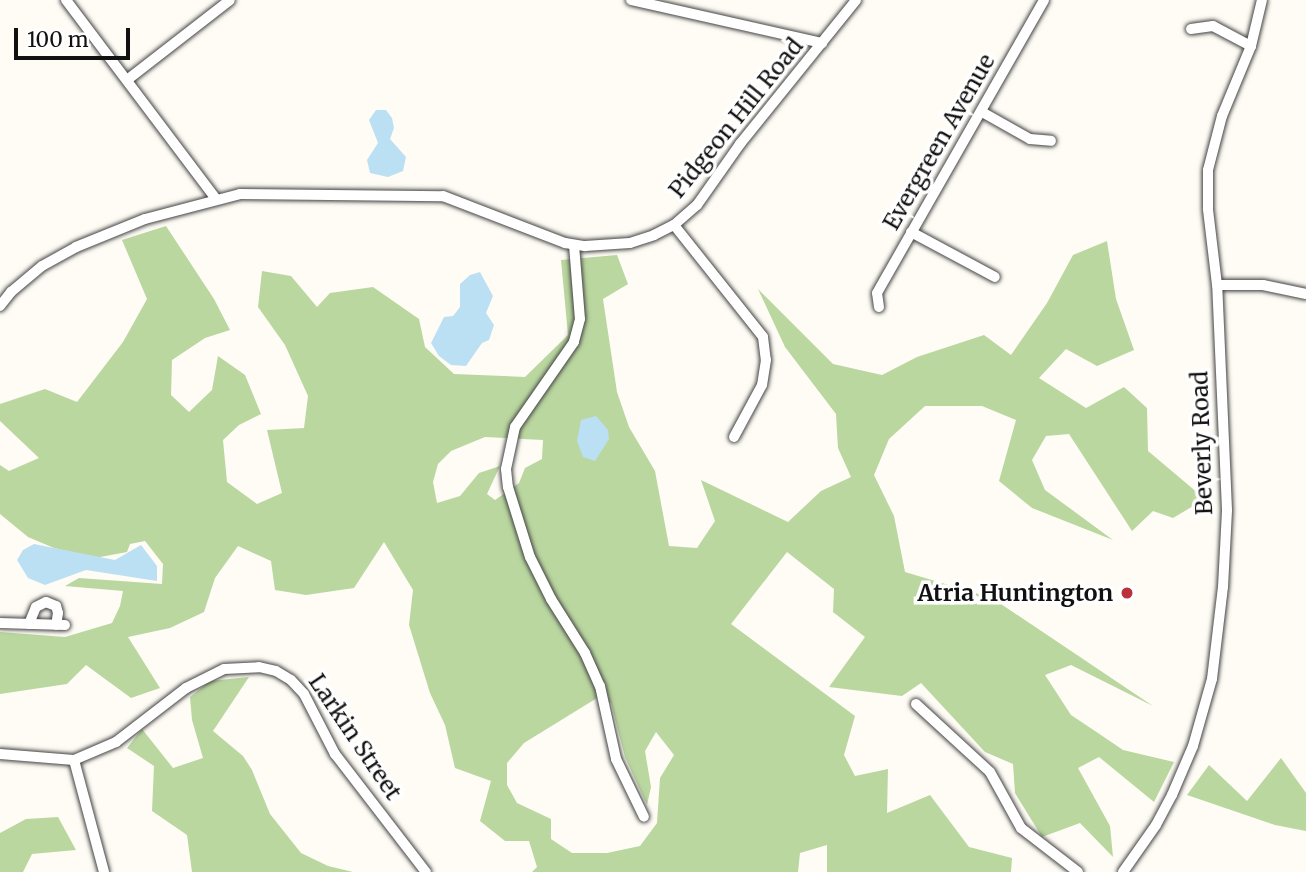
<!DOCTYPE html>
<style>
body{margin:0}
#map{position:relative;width:1306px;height:872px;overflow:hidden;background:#fefcf5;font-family:Merriweather,serif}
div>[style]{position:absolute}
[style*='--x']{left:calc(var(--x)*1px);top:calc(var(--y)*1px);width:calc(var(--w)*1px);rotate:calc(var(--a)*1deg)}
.forest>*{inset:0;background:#bad7a0}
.water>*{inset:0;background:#bce0f3}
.roads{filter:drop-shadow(0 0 2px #444) drop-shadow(0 0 2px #444)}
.minor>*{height:10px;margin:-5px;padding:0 5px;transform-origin:5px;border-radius:5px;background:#fff}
.dots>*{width:19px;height:19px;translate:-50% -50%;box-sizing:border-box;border:4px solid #fff;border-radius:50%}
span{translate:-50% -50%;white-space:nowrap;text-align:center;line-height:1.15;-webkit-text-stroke:7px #fff;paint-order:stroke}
.street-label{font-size:23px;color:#111}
.poi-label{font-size:23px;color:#111;font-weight:700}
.right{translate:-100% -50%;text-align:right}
.scale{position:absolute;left:14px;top:28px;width:116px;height:32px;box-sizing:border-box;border:4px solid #111;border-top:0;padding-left:9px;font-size:21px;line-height:24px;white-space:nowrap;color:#111;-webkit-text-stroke:5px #fff;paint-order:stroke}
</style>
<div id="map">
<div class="forest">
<i style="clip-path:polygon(evenodd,166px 226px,214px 299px,230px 330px,205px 338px,172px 360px,171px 395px,189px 412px,212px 390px,218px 356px,245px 375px,261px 414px,239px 425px,223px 440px,227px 482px,257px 504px,282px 493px,267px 430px,304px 428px,308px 396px,285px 345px,258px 307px,262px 271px,291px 276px,317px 307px,330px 293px,373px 287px,419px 319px,425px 347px,454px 374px,525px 377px,568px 335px,561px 260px,617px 255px,628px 284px,603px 299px,617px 392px,629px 427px,655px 471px,669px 546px,697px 548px,715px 521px,701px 480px,788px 522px,821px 491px,851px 477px,838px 448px,836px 414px,785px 347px,758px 289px,833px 364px,882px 375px,917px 357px,984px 335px,1011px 355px,1047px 303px,1073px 255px,1107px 241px,1116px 299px,1134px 350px,1097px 366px,1066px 349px,1039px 378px,1086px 408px,1124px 387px,1147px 408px,1148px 451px,1205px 499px,1173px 518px,1153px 511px,1132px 531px,1069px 434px,1046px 436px,1032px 460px,1045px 490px,1113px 540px,1032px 508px,999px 481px,1016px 420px,982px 406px,925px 406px,889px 439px,874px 475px,894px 516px,905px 572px,992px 598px,1153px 706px,1071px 665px,1045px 675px,1071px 715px,1098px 733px,1123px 750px,1174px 762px,1154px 802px,1099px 757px,1078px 768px,1110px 826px,1113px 857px,1080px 823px,1042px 837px,1015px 793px,1013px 764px,985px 752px,921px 683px,902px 696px,829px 687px,865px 637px,833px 612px,834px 589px,787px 552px,731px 624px,855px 716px,844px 755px,855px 776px,888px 769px,887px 813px,930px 795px,969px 847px,1012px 858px,1011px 872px,827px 872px,827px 845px,800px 853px,798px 872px,532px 872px,537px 867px,529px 841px,505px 841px,480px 821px,491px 781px,455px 768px,445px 725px,430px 693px,409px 625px,413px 590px,384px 542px,354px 588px,306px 595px,275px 590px,271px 561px,238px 546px,215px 578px,204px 612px,170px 628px,128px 637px,160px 688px,131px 698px,86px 665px,67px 684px,0 694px,0 632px,65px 637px,112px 623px,120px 606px,123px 591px,65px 586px,79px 578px,162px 584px,163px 564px,145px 541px,130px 544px,127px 552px,95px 558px,54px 548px,28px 537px,0 514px,0 465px,9px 471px,39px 458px,0 421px,0 404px,45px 389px,77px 402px,123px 342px,147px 299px,122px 240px,166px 226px,485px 437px,543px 440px,542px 459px,525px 468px,519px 483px,495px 500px,487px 494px,500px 466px,479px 473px,460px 496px,437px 503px,433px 482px,438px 464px,451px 451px,485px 437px,166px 226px,597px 698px,611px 703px,625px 757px,647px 805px,651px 787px,645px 751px,656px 732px,674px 755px,660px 778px,657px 823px,640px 846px,607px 853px,572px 853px,551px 839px,551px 819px,517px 803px,507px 785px,507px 763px,524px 743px,597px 698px)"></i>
<i style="clip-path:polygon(249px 677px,213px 731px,243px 756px,252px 770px,270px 814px,301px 853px,328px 866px,353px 872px,192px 872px,187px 835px,152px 811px,154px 766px,127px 748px,142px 729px,173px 768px,203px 758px,192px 720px,190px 697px,210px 681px)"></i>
<i style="clip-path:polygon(1281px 758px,1306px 793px,1306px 831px,1275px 825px,1187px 795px,1209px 765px,1247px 801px)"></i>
<i style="clip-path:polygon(58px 817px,76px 850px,32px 854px,23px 872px,0 872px,0 833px,26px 819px)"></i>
</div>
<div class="water">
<i style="clip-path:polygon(376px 110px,386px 110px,392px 118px,394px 128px,390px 139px,406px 157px,403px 171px,388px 177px,370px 173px,367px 160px,378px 143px,369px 120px)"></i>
<i style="clip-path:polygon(480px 272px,493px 296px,486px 313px,494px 325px,489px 340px,482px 343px,466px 366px,451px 365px,439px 356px,431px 343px,444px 317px,453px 316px,460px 307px,460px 284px,470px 275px)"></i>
<i style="clip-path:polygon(596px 416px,608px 430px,609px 439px,595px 461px,583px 457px,577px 441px,581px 420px)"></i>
<i style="clip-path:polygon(34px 544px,115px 560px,141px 545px,157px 566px,157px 581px,86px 570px,45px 585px,28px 578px,17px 560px,23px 550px)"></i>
</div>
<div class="roads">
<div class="minor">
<i style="--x:66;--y:0;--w:249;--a:53"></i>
<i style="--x:631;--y:0;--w:196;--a:12.7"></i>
<i style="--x:1191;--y:29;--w:22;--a:-8"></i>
<i style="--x:1213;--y:26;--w:43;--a:27.8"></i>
<i style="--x:127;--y:80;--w:130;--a:-37.8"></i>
<i style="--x:982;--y:112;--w:55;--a:29.4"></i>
<i style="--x:1030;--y:139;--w:21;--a:5"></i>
<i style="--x:674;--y:225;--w:143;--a:51.5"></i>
<i style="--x:763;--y:337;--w:23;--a:83"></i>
<i style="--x:766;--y:360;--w:25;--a:99"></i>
<i style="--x:762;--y:385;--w:59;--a:118.3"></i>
<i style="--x:911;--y:232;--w:95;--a:28.2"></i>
<i style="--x:574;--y:245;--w:74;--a:85.4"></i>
<i style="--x:580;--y:319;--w:24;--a:105"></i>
<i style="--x:574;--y:342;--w:103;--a:124.8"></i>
<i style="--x:515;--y:427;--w:43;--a:102.1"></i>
<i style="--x:506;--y:469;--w:18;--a:84"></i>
<i style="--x:508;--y:487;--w:73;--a:72.6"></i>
<i style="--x:530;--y:557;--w:47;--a:63.4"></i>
<i style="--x:551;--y:599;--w:64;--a:57.8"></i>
<i style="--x:585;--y:653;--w:36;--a:66"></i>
<i style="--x:600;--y:686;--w:75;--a:77.6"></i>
<i style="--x:616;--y:759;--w:64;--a:64.2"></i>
<i style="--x:1217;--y:285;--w:46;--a:0"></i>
<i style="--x:1263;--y:285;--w:44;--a:11.8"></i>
<i style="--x:0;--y:306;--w:18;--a:-52"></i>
<i style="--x:11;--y:292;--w:40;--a:-40"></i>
<i style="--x:42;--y:266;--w:39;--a:-29"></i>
<i style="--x:76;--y:247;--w:74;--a:-22.1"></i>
<i style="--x:145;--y:219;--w:98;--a:-14.7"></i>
<i style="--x:240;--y:194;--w:203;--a:0.6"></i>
<i style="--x:443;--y:196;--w:131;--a:21.1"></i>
<i style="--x:565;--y:243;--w:20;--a:9"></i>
<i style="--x:585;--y:246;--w:45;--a:-3.8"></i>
<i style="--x:630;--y:243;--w:25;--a:-18"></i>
<i style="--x:654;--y:235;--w:22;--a:-27"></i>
<i style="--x:674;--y:225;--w:30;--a:-41"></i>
<i style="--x:697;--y:205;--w:75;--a:-54.8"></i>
<i style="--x:740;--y:144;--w:185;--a:-51.1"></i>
<i style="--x:879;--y:307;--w:14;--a:-98"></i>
<i style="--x:877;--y:293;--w:337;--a:-60.3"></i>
<i style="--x:0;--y:623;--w:65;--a:1.8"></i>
<i style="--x:29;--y:624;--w:18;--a:-68"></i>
<i style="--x:36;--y:607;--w:11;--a:-27"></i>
<i style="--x:46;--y:602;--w:11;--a:22"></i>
<i style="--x:56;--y:606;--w:7;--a:74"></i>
<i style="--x:58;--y:613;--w:12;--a:99"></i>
<i style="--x:916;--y:704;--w:100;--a:42.6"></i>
<i style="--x:990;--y:772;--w:64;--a:61"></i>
<i style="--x:1021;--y:828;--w:72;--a:37.7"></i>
<i style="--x:0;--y:754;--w:74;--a:4.6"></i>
<i style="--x:74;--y:760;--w:46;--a:-23.2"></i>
<i style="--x:116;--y:742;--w:88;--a:-37.6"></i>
<i style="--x:186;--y:688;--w:42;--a:-26.6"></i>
<i style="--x:224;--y:669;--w:35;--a:-3"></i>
<i style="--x:259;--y:667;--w:17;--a:13"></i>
<i style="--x:276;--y:671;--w:17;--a:31"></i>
<i style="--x:291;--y:680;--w:19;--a:47"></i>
<i style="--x:304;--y:694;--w:68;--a:62.7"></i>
<i style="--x:335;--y:754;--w:149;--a:52.4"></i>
<i style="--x:74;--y:760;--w:116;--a:75"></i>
<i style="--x:1123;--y:872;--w:57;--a:-54.9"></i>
<i style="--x:1156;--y:825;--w:34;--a:-62"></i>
<i style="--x:1172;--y:795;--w:53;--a:-66.8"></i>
<i style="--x:1193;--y:746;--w:70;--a:-74.2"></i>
<i style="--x:1212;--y:679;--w:93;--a:-83.2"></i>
<i style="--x:1223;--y:587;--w:77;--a:-87"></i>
<i style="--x:1227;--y:510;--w:225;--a:-92.5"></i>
<i style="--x:1217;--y:285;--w:77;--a:-96.8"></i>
<i style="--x:1208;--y:209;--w:39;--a:-90"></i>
<i style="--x:1208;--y:170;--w:56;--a:-75.5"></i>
<i style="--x:1222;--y:116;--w:76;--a:-67.5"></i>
<i style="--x:1251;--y:46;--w:47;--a:-76.6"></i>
</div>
</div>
<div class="dots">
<i style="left:1127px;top:593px;background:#b8313b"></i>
</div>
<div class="street-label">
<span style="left:736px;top:118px;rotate:-51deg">Pidgeon Hill Road</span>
<span style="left:939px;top:142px;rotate:-60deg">Evergreen Avenue</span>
<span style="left:1202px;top:443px;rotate:-92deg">Beverly Road</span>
<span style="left:355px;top:737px;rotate:56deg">Larkin Street</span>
</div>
<div class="poi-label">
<span class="right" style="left:1113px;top:593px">Atria Huntington</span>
</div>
<div class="scale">100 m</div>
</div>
